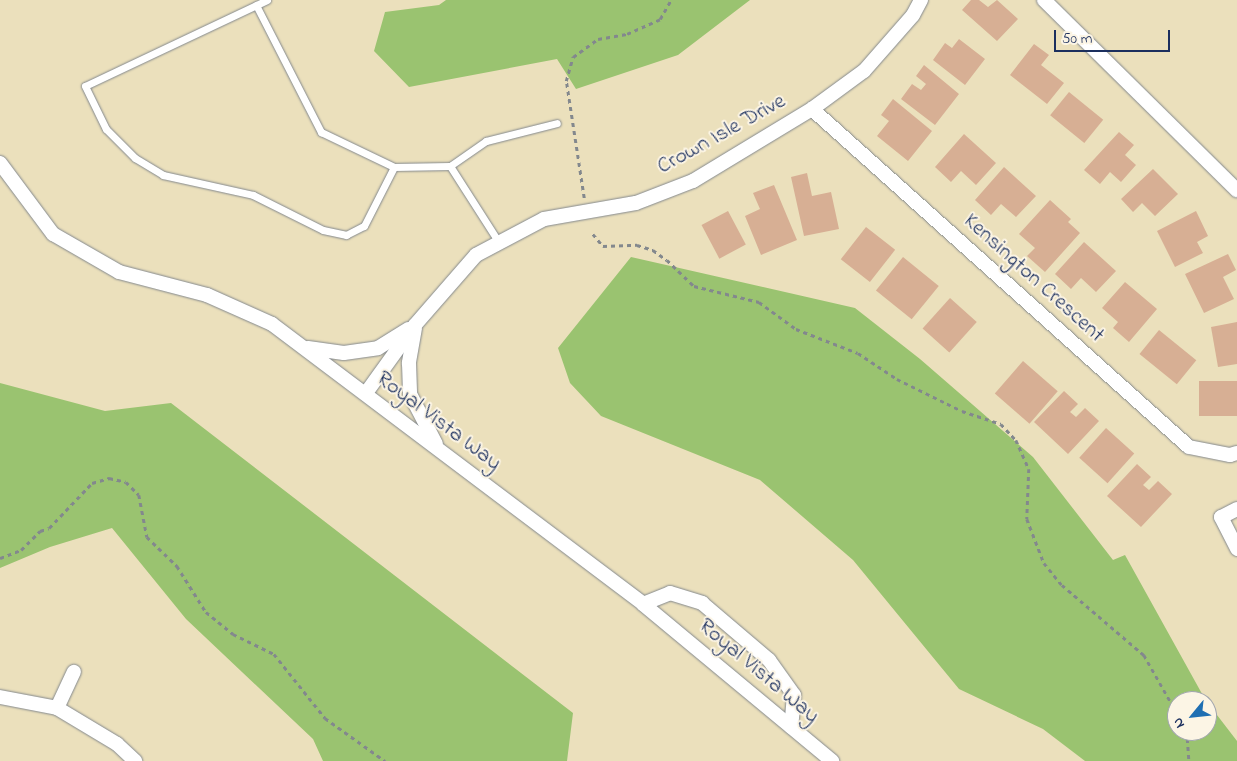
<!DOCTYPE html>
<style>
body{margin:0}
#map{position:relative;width:1237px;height:761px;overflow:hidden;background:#ebe0bc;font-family:"Indie Flower",sans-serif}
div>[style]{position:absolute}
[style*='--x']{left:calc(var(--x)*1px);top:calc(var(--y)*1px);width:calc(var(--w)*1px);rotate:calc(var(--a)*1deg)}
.green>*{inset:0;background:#9ac370}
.building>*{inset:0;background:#d7af94;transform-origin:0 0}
.path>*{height:2.5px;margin-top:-1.25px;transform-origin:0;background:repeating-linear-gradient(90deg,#83888d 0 4px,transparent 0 8px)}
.roads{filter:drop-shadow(0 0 1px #83888d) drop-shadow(0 0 1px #83888d)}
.lane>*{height:7px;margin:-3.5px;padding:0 3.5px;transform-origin:3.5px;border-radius:3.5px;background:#fff}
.street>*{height:14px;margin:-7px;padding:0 7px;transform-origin:7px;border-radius:7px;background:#fff}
span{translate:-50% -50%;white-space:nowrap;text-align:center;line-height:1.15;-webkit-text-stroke:4px #fcf5e5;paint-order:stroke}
.street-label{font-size:22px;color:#1b2f5e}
.north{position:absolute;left:1167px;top:691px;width:50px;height:50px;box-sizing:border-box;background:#fcf5e5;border:1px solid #a2a6af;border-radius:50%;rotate:242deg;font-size:14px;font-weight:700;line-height:20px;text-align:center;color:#1b2f5e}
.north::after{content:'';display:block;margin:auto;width:18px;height:22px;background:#1f6fb2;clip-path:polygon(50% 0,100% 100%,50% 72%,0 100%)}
.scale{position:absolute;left:1054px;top:30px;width:116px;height:22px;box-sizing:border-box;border:2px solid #1b2f5e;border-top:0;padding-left:6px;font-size:15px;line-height:18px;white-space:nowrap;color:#1b2f5e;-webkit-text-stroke:4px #fcf5e5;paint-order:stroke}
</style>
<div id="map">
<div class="green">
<i style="clip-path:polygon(446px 0,750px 0,678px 55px,576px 89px,557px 59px,409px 87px,374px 51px,385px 12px,439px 5px)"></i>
<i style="clip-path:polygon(631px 257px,855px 308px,920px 359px,1033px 457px,1113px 560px,1125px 555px,1206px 701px,1177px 701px,1177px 731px,1207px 731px,1207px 702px,1237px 741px,1237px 761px,1085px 761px,1043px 729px,959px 689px,853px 560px,760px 480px,601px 416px,570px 383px,558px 348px)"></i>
<i style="clip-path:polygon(0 383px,105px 411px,171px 403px,573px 713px,567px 761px,323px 761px,313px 739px,186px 619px,112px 528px,50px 547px,0 568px)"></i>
</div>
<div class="building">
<i style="clip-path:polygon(971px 0,979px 0,988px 7px,997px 0,1018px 19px,997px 41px,962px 10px)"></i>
<i style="clip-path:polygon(959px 39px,985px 59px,965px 85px,933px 60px,945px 43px,952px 48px)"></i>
<i style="clip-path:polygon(1034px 44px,1049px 55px,1041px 65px,1064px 83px,1047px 104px,1010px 75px)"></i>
<i style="clip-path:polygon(924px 65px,959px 94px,935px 125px,901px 99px,912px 84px,921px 90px,926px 84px,916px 76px)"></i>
<i style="left:1069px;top:92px;width:44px;height:30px;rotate:39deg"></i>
<i style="clip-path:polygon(893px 99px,932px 131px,908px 161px,877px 136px,889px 121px,881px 115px)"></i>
<i style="clip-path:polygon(1119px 132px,1134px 145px,1125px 155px,1136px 165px,1121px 182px,1110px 172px,1100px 184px,1084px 170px)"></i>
<i style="clip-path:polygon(964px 134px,996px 163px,976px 185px,961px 171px,951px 182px,935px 167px)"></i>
<i style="clip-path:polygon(1004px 167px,1036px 196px,1016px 217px,1001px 204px,991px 215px,975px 200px)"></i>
<i style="clip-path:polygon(1153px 169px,1178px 194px,1155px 216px,1142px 203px,1133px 212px,1121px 199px)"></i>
<i style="clip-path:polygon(807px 173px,812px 196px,831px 192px,839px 229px,804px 236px,791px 177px)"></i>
<i style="clip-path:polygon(774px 185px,797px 240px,761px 255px,745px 216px,760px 209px,753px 193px)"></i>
<i style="clip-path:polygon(1050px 200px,1071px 219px,1068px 222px,1080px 233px,1045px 272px,1027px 256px,1035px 248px,1019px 234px)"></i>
<i style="left:728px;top:211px;width:38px;height:30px;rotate:62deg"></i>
<i style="clip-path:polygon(1196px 211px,1208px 236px,1197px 242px,1203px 253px,1175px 267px,1157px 231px)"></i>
<i style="left:866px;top:227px;width:37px;height:41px;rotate:38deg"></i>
<i style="clip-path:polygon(1084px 242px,1116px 271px,1096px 292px,1081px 278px,1071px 289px,1055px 274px)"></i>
<i style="clip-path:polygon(1228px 254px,1236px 270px,1223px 277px,1234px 299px,1204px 313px,1185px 274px)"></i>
<i style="left:903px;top:257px;width:46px;height:43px;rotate:39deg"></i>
<i style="clip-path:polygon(1125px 282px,1157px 309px,1129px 342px,1113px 328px,1118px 322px,1102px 308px)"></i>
<i style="left:950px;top:298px;width:36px;height:41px;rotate:42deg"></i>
<i style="clip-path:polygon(1237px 322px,1237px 364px,1218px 367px,1211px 327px)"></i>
<i style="left:1159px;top:330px;width:48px;height:31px;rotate:39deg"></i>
<i style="left:1023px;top:361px;width:46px;height:43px;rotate:41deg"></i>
<i style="left:1237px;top:381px;width:35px;height:38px;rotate:90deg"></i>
<i style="clip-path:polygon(1064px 391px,1078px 404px,1070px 412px,1076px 417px,1085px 408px,1099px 421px,1068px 454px,1034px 422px)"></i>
<i style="left:1106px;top:428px;width:38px;height:40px;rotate:42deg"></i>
<i style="clip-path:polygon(1137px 464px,1151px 477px,1143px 485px,1149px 490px,1158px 481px,1172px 494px,1141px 527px,1107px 496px)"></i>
</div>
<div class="path">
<i style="--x:584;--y:198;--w:118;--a:-98.7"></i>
<i style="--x:566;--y:81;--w:25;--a:-74"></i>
<i style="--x:573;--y:57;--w:31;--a:-36"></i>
<i style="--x:598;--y:39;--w:29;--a:-10"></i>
<i style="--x:627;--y:34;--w:36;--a:-24"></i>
<i style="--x:660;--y:19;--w:22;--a:-60"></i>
<i style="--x:593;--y:234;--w:16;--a:50"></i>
<i style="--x:603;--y:246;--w:34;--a:-2"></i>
<i style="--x:637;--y:245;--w:17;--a:17"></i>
<i style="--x:653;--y:250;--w:17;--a:36"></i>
<i style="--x:667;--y:260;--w:37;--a:44"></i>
<i style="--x:694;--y:286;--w:67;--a:13.8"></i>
<i style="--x:759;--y:302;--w:46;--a:36.1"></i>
<i style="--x:796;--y:329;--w:66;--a:21.2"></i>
<i style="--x:858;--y:353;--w:47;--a:33.7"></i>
<i style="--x:897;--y:379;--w:72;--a:26.2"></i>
<i style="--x:962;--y:411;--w:41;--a:18.4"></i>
<i style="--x:1001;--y:424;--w:22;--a:47"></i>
<i style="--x:1016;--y:440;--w:32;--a:66"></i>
<i style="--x:1029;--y:469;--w:50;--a:92.3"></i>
<i style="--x:1027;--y:519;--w:47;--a:68.9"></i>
<i style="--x:1044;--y:563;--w:28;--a:51"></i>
<i style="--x:1062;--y:585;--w:108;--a:40.5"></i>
<i style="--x:1144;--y:655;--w:67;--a:60.4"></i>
<i style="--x:0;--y:558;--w:22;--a:-21"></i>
<i style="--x:21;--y:550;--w:27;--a:-45"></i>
<i style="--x:40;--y:531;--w:9;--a:-18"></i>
<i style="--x:49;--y:528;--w:62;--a:-46.3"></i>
<i style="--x:92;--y:483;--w:18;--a:-16"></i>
<i style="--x:109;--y:478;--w:17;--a:13"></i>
<i style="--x:126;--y:482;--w:18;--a:45"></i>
<i style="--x:139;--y:495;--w:43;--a:79.2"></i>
<i style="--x:147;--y:537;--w:42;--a:44"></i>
<i style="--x:177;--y:566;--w:54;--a:57.8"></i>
<i style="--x:206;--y:612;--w:35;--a:39"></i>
<i style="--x:233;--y:634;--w:46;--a:26"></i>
<i style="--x:274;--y:654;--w:82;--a:51.4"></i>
<i style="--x:325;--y:718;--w:74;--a:35.6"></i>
<i style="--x:1187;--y:731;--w:30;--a:86"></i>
</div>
<div class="roads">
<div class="lane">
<i style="--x:267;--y:0;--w:201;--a:154.7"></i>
<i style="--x:85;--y:86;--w:48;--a:64"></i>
<i style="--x:106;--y:129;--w:41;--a:45"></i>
<i style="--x:135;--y:158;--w:33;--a:31"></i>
<i style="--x:163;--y:175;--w:92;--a:12.5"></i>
<i style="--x:253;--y:195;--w:78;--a:26.6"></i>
<i style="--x:323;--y:230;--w:24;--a:12"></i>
<i style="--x:346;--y:235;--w:20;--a:-27"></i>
<i style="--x:364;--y:226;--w:66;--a:-63"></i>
<i style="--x:256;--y:5;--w:143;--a:62.9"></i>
<i style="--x:321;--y:132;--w:81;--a:25.6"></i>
<i style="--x:394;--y:167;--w:56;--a:-1"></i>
<i style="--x:450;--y:166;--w:44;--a:-34.8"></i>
<i style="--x:486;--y:141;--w:73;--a:-14.2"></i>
<i style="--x:450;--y:166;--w:89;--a:57.4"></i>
</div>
<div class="street">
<i style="--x:1044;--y:0;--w:271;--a:44.6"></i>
<i style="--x:812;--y:109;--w:506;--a:41.88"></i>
<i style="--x:1189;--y:447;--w:42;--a:11"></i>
<i style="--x:1230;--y:455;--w:7;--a:-16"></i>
<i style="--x:0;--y:163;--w:89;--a:53.3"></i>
<i style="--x:53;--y:234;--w:76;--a:29.9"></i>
<i style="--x:119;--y:272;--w:91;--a:14.6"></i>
<i style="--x:207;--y:295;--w:71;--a:24"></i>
<i style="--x:272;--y:324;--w:465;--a:37"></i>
<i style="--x:643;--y:604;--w:246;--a:39.7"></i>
<i style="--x:415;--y:328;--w:36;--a:100"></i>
<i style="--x:409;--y:363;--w:31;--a:88"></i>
<i style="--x:410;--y:394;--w:56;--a:62.5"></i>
<i style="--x:308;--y:348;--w:36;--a:8"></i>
<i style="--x:344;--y:353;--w:34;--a:-8"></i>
<i style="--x:378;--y:348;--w:36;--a:-32"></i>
<i style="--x:366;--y:393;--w:84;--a:-54.2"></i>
<i style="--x:415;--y:325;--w:93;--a:-48.9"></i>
<i style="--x:476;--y:255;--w:77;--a:-27.9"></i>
<i style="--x:544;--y:219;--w:93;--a:-9.9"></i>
<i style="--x:636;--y:203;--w:61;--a:-21.1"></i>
<i style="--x:693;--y:181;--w:139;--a:-31.2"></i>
<i style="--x:812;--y:109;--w:64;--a:-36.2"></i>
<i style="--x:864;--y:71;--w:74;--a:-48.8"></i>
<i style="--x:913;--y:15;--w:17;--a:-62"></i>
<i style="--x:1237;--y:509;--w:18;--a:153"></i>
<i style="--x:1221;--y:517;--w:36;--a:63"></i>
<i style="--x:643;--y:604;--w:29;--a:-22"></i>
<i style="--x:670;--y:593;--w:34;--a:17"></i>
<i style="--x:702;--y:603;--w:88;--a:40.4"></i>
<i style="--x:769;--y:660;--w:43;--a:54.5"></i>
<i style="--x:794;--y:695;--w:32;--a:95"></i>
<i style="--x:0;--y:697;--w:58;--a:10.9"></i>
<i style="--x:57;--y:708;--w:70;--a:31"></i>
<i style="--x:117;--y:744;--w:25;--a:43"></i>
<i style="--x:57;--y:708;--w:40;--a:-65"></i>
</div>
</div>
<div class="street-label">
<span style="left:722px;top:135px;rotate:-29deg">Crown Isle Drive</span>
<span style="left:1033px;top:279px;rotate:42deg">Kensington Crescent</span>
<span style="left:438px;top:422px;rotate:37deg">Royal Vista Way</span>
<span style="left:758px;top:672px;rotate:40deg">Royal Vista Way</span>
</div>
<div class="north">N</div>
<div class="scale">50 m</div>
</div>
